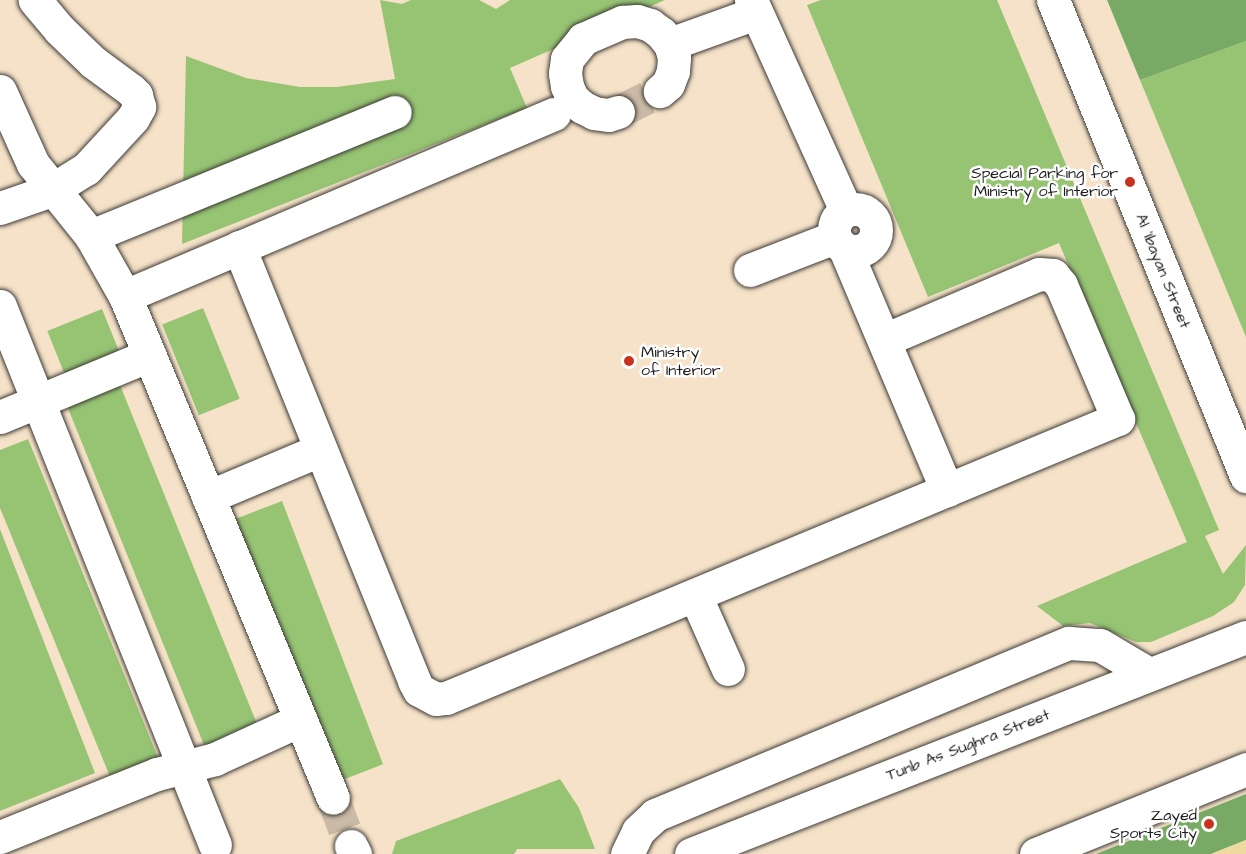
<!DOCTYPE html>
<style>
body{margin:0}
#map{position:relative;width:1246px;height:854px;overflow:hidden;background:#f5e2c8;font-family:"Architects Daughter",sans-serif}
div>[style]{position:absolute}
[style*='--x']{left:calc(var(--x)*1px);top:calc(var(--y)*1px);width:calc(var(--w)*1px);rotate:calc(var(--a)*1deg)}
.green>*{inset:0;background:#96c473;transform-origin:0 0}
.forest>*{inset:0;background:#78aa65}
.sand>*{inset:0;background:#eeda9e}
.minor-tunnel>*{height:33px;margin-top:-16.5px;transform-origin:0;background:repeating-linear-gradient(90deg,#cabaa6 0 33px,transparent 0 49px)}
.roads{filter:drop-shadow(0 0 2px #3d3a36) drop-shadow(0 0 2px #3d3a36)}
.minor>*{height:33px;margin:-16.5px;padding:0 16.5px;transform-origin:16.5px;border-radius:16.5px;background:#fff}
.minor>.ring{margin:-16.5px;padding:0;box-sizing:content-box;background:none;border:33px solid #fff;border-radius:50%}
.dots>*{width:16px;height:16px;translate:-50% -50%;box-sizing:border-box;border:3px solid #fff;border-radius:50%}
span{translate:-50% -50%;white-space:nowrap;text-align:center;line-height:1.15;-webkit-text-stroke:5px #fff;paint-order:stroke}
.poi-label{font-size:16px;color:#1c1c1c}
.right{translate:-100% -50%;text-align:right}
.left{translate:0 -50%;text-align:left}
.street-label{font-size:16px;color:#1c1c1c}
</style>
<div id="map">
<div class="green">
<i style="clip-path:polygon(380px 0,402px 4px,411px 0,479px 0,496px 9px,510px 0,665px 0,510px 68px,527px 108px,182px 244px,186px 56px,246px 78px,300px 87px,337px 87px,395px 79px)"></i>
<i style="clip-path:polygon(821px 0,997px 0,1219px 530px,1205px 536px,1223px 574px,1246px 545px,1245px 585px,1234px 602px,1213px 616px,1151px 642px,1136px 642px,1090px 623px,1063px 626px,1037px 606px,1187px 542px,1059px 243px,928px 297px,807px 5px)"></i>
<i style="clip-path:polygon(1246px 41px,1246px 337px,1140px 80px)"></i>
<i style="left:203px;top:308px;width:98px;height:44px;rotate:68deg"></i>
<i style="left:102px;top:309px;width:50px;height:59px;rotate:68deg"></i>
<i style="left:120px;top:385px;width:371px;height:57px;rotate:68deg"></i>
<i style="clip-path:polygon(28px 439px,159px 760px,111px 779px,0 508px,0 450px)"></i>
<i style="left:282px;top:501px;width:282px;height:52px;rotate:69deg"></i>
<i style="clip-path:polygon(0 529px,95px 773px,0 811px)"></i>
<i style="clip-path:polygon(560px 779px,579px 808px,595px 849px,517px 849px,514px 854px,392px 854px,396px 841px)"></i>
</div>
<div class="forest">
<i style="clip-path:polygon(1107px 0,1246px 0,1246px 41px,1140px 80px)"></i>
<i style="clip-path:polygon(1246px 794px,1246px 840px,1211px 854px,1096px 854px)"></i>
</div>
<div class="sand">
<i style="clip-path:polygon(1246px 840px,1246px 854px,1211px 854px)"></i>
</div>
<div class="minor-tunnel">
<i style="--x:618;--y:112;--w:47;--a:-26.6"></i>
<i style="--x:333;--y:798;--w:51;--a:69.4"></i>
</div>
<div class="roads">
<div class="minor">
<i style="--x:751;--y:0;--w:230;--a:65.7"></i>
<i style="--x:1053;--y:0;--w:514;--a:67.93"></i>
<i style="--x:670;--y:44;--w:91;--a:-19.8"></i>
<i style="--x:0;--y:91;--w:80;--a:65.7"></i>
<i style="--x:33;--y:164;--w:92;--a:51.1"></i>
<i style="--x:91;--y:236;--w:69;--a:60.5"></i>
<i style="--x:125;--y:296;--w:543;--a:67.49"></i>
<i style="--x:618;--y:112;--w:10;--a:163"></i>
<i style="--x:608;--y:115;--w:14;--a:-172"></i>
<i style="--x:594;--y:113;--w:13;--a:-153"></i>
<i style="--x:582;--y:107;--w:13;--a:-138"></i>
<i style="--x:572;--y:98;--w:13;--a:-113"></i>
<i style="--x:567;--y:86;--w:13;--a:-99"></i>
<i style="--x:565;--y:73;--w:14;--a:-82"></i>
<i style="--x:567;--y:59;--w:26;--a:-51"></i>
<i style="--x:583;--y:39;--w:43;--a:-23.6"></i>
<i style="--x:622;--y:22;--w:15;--a:-4"></i>
<i style="--x:637;--y:21;--w:14;--a:17"></i>
<i style="--x:650;--y:25;--w:14;--a:36"></i>
<i style="--x:661;--y:33;--w:14;--a:51"></i>
<i style="--x:670;--y:44;--w:14;--a:73"></i>
<i style="--x:674;--y:57;--w:14;--a:94"></i>
<i style="--x:673;--y:71;--w:14;--a:111"></i>
<i style="--x:668;--y:84;--w:11;--a:139"></i>
<i style="--x:0;--y:208;--w:55;--a:-19.1"></i>
<i style="--x:52;--y:190;--w:40;--a:-32"></i>
<i style="--x:86;--y:169;--w:69;--a:-47.3"></i>
<i style="--x:133;--y:118;--w:13;--a:-61"></i>
<i style="--x:139;--y:107;--w:12;--a:-104"></i>
<i style="--x:136;--y:95;--w:7;--a:-135"></i>
<i style="--x:131;--y:90;--w:47;--a:-143.6"></i>
<i style="--x:93;--y:62;--w:47;--a:-135.9"></i>
<i style="--x:59;--y:29;--w:38;--a:-130"></i>
<i class="ring" style="left:834px;top:209px;width:9px;height:9px"></i>
<i style="--x:91;--y:236;--w:328;--a:-22.2"></i>
<i style="--x:239;--y:247;--w:468;--a:68"></i>
<i style="--x:414;--y:681;--w:10;--a:61"></i>
<i style="--x:419;--y:690;--w:19;--a:28"></i>
<i style="--x:436;--y:699;--w:10;--a:-6"></i>
<i style="--x:446;--y:698;--w:728;--a:-22.55"></i>
<i style="--x:1118;--y:419;--w:146;--a:-113"></i>
<i style="--x:1061;--y:285;--w:13;--a:-129"></i>
<i style="--x:1053;--y:275;--w:14;--a:-176"></i>
<i style="--x:1039;--y:274;--w:168;--a:156.9"></i>
<i style="--x:845;--y:249;--w:262;--a:67.1"></i>
<i style="--x:750;--y:270;--w:91;--a:-21.2"></i>
<i style="--x:125;--y:296;--w:466;--a:-23"></i>
<i style="--x:0;--y:306;--w:580;--a:68.25"></i>
<i style="--x:0;--y:417;--w:162;--a:-22.5"></i>
<i style="--x:208;--y:497;--w:121;--a:-22.8"></i>
<i style="--x:695;--y:595;--w:81;--a:66"></i>
<i style="--x:0;--y:837;--w:169;--a:-21.9"></i>
<i style="--x:157;--y:774;--w:60;--a:-14.5"></i>
<i style="--x:215;--y:759;--w:94;--a:-24.6"></i>
<i style="--x:351;--y:846;--w:9;--a:63"></i>
<i style="--x:627;--y:854;--w:25;--a:-64"></i>
<i style="--x:638;--y:831;--w:23;--a:-43"></i>
<i style="--x:655;--y:815;--w:448;--a:-22.6"></i>
<i style="--x:1069;--y:643;--w:31;--a:4"></i>
<i style="--x:1100;--y:645;--w:57;--a:30.6"></i>
<i style="--x:691;--y:854;--w:596;--a:-21.36"></i>
<i style="--x:1036;--y:854;--w:227;--a:-22"></i>
</div>
</div>
<div class="dots">
<i style="left:1130px;top:182px;background:#c8321e"></i>
<i style="left:629px;top:361px;background:#c8321e"></i>
<i style="left:1209px;top:824px;background:#c8321e"></i>
</div>
<div class="poi-label">
<span class="right" style="left:1118px;top:182px">Special Parking for<br>Ministry of Interior</span>
<span class="left" style="left:641px;top:361px">Ministry<br>of Interior</span>
<span class="right" style="left:1197px;top:824px">Zayed<br>Sports City</span>
</div>
<div class="street-label">
<span style="left:1163px;top:271px;rotate:68deg">Al 'Ibayan Street</span>
<span style="left:968px;top:745px;rotate:-21deg">Tunb As Sughra Street</span>
</div>
</div>
